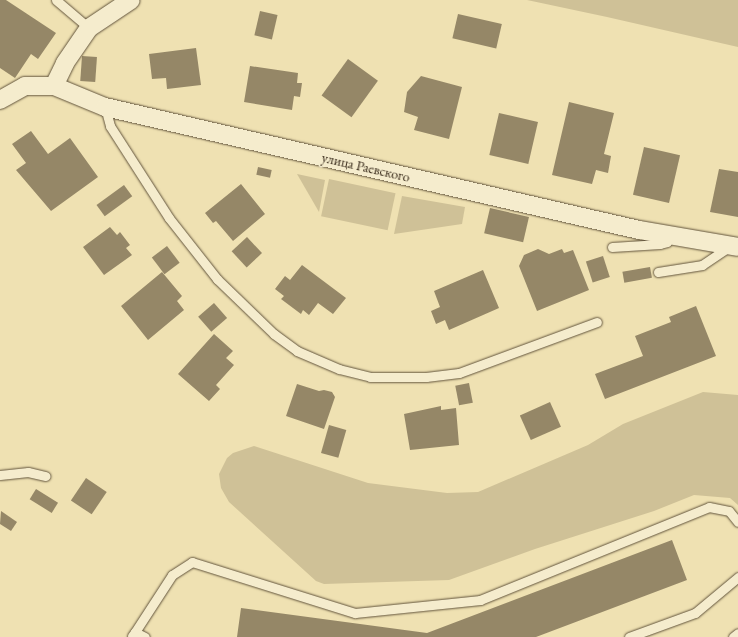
<!DOCTYPE html>
<meta charset="utf-8">
<style>
body{margin:0}
#map{position:relative;width:738px;height:637px;overflow:hidden;background:#efe1b2;font-family:"EB Garamond",serif}
div>[style]{position:absolute}
[style*='--x']{left:calc(var(--x)*1px);top:calc(var(--y)*1px);width:calc(var(--w)*1px);rotate:calc(var(--a)*1deg)}
.green>*{inset:0;background:#cfc197;transform-origin:0 0}
.building>*{inset:0;background:#958767;transform-origin:0 0}
.roads{filter:drop-shadow(0 0 1px #62543c) drop-shadow(0 0 1px #62543c)}
.lane>*{height:9px;margin:-4.5px;padding:0 4.5px;transform-origin:4.5px;border-radius:4.5px;background:#f5eccd}
.street>*{height:18px;margin:-9px;padding:0 9px;transform-origin:9px;border-radius:9px;background:#f5eccd}
span{translate:-50% -50%;white-space:nowrap;text-align:center;line-height:1.15;-webkit-text-stroke:3.5px #f5eccd;paint-order:stroke}
.street-label{font-size:14px;color:#332515}
</style>
<div id="map">
<div class="green">
<i style="clip-path:polygon(527px 0,738px 0,738px 47px,607px 17px)"></i>
<i style="clip-path:polygon(297px 174px,325px 180px,319px 212px)"></i>
<i style="left:329px;top:179px;width:68px;height:38px;rotate:12deg"></i>
<i style="clip-path:polygon(402px 196px,465px 207px,462px 224px,394px 234px)"></i>
<i style="clip-path:polygon(703px 392px,738px 395px,738px 505px,730px 498px,694px 495px,654px 511px,535px 549px,449px 580px,324px 584px,316px 581px,229px 502px,221px 488px,219px 474px,227px 458px,233px 453px,254px 446px,368px 483px,447px 493px,478px 492px,588px 445px,623px 424px)"></i>
</div>
<div class="building">
<i style="clip-path:polygon(0 0,6px 0,56px 33px,38px 59px,31px 54px,15px 78px,0 68px)"></i>
<i style="left:260px;top:11px;width:18px;height:25px;rotate:13deg"></i>
<i style="left:458px;top:14px;width:45px;height:25px;rotate:13deg"></i>
<i style="clip-path:polygon(196px 48px,201px 85px,167px 89px,166px 78px,152px 79px,149px 54px)"></i>
<i style="left:82px;top:56px;width:15px;height:25px;rotate:4deg"></i>
<i style="left:348px;top:59px;width:37px;height:45px;rotate:36deg"></i>
<i style="clip-path:polygon(250px 66px,298px 73px,297px 83px,302px 83px,300px 97px,294px 96px,292px 110px,244px 102px)"></i>
<i style="clip-path:polygon(421px 76px,462px 87px,449px 139px,414px 130px,418px 117px,404px 112px,407px 92px)"></i>
<i style="clip-path:polygon(569px 102px,614px 113px,604px 154px,611px 156px,608px 173px,596px 170px,592px 184px,552px 175px)"></i>
<i style="left:499px;top:113px;width:40px;height:43px;rotate:13deg"></i>
<i style="clip-path:polygon(31px 131px,48px 154px,70px 138px,98px 177px,51px 211px,16px 170px,26px 163px,12px 144px)"></i>
<i style="left:644px;top:147px;width:37px;height:49px;rotate:13deg"></i>
<i style="left:258px;top:167px;width:14px;height:8px;rotate:12deg"></i>
<i style="clip-path:polygon(719px 169px,738px 172px,738px 217px,710px 212px)"></i>
<i style="clip-path:polygon(241px 184px,265px 214px,233px 241px,216px 221px,213px 223px,205px 213px)"></i>
<i style="left:124px;top:185px;width:14px;height:34px;rotate:54deg"></i>
<i style="left:490px;top:208px;width:40px;height:26px;rotate:13deg"></i>
<i style="clip-path:polygon(110px 227px,117px 235px,120px 232px,130px 245px,126px 248px,132px 255px,104px 275px,83px 247px)"></i>
<i style="left:247px;top:237px;width:22px;height:21px;rotate:47deg"></i>
<i style="left:167px;top:246px;width:21px;height:19px;rotate:53deg"></i>
<i style="clip-path:polygon(538px 249px,549px 254px,562px 249px,564px 253px,573px 250px,589px 290px,537px 311px,519px 266px,524px 255px)"></i>
<i style="left:603px;top:256px;width:22px;height:18px;rotate:72deg"></i>
<i style="clip-path:polygon(302px 265px,346px 298px,333px 314px,318px 303px,309px 315px,303px 310px,301px 314px,281px 299px,284px 296px,275px 289px,285px 276px,290px 280px)"></i>
<i style="left:650px;top:267px;width:11px;height:28px;rotate:80deg"></i>
<i style="clip-path:polygon(483px 270px,499px 308px,449px 330px,445px 320px,436px 324px,431px 311px,440px 307px,434px 291px)"></i>
<i style="clip-path:polygon(162px 272px,182px 296px,177px 301px,184px 310px,148px 340px,121px 306px)"></i>
<i style="left:214px;top:303px;width:20px;height:21px;rotate:49deg"></i>
<i style="clip-path:polygon(696px 306px,716px 356px,605px 399px,595px 374px,643px 356px,635px 336px,671px 322px,669px 317px)"></i>
<i style="clip-path:polygon(214px 334px,233px 351px,226px 358px,234px 365px,216px 385px,220px 389px,209px 401px,178px 374px)"></i>
<i style="left:469px;top:383px;width:20px;height:14px;rotate:79deg"></i>
<i style="clip-path:polygon(297px 384px,319px 391px,324px 390px,332px 392px,335px 397px,324px 429px,286px 416px)"></i>
<i style="left:550px;top:402px;width:27px;height:33px;rotate:66deg"></i>
<i style="clip-path:polygon(441px 406px,441px 410px,456px 408px,459px 445px,410px 450px,404px 414px)"></i>
<i style="left:329px;top:425px;width:18px;height:29px;rotate:16deg"></i>
<i style="left:86px;top:478px;width:25px;height:27px;rotate:34deg"></i>
<i style="left:36px;top:489px;width:26px;height:12px;rotate:32deg"></i>
<i style="clip-path:polygon(1px 511px,17px 522px,11px 531px,0 524px)"></i>
<i style="clip-path:polygon(672px 540px,687px 580px,536px 637px,237px 637px,241px 608px,427px 633px)"></i>
</div>
<div class="roads">
<div class="lane">
<i style="--x:56;--y:0;--w:43;--a:40.3"></i>
<i style="--x:105;--y:107;--w:20;--a:75"></i>
<i style="--x:110;--y:126;--w:109;--a:57.3"></i>
<i style="--x:169;--y:218;--w:78;--a:51.8"></i>
<i style="--x:217;--y:279;--w:79;--a:44"></i>
<i style="--x:274;--y:334;--w:29;--a:36"></i>
<i style="--x:297;--y:351;--w:46;--a:23.2"></i>
<i style="--x:339;--y:369;--w:32;--a:14"></i>
<i style="--x:370;--y:377;--w:56;--a:0"></i>
<i style="--x:426;--y:377;--w:33;--a:-7"></i>
<i style="--x:459;--y:373;--w:147;--a:-20.3"></i>
<i style="--x:612;--y:247;--w:48;--a:-3.6"></i>
<i style="--x:660;--y:244;--w:7;--a:-16"></i>
<i style="--x:667;--y:242;--w:7;--a:-63"></i>
<i style="--x:658;--y:272;--w:45;--a:-9"></i>
<i style="--x:702;--y:265;--w:34;--a:-34"></i>
<i style="--x:0;--y:475;--w:28;--a:-6"></i>
<i style="--x:28;--y:472;--w:18;--a:13"></i>
<i style="--x:135;--y:632;--w:68;--a:-57"></i>
<i style="--x:172;--y:575;--w:24;--a:-33"></i>
<i style="--x:192;--y:562;--w:171;--a:17.4"></i>
<i style="--x:355;--y:613;--w:126;--a:-5.9"></i>
<i style="--x:480;--y:600;--w:247;--a:-22.1"></i>
<i style="--x:709;--y:507;--w:20;--a:11"></i>
<i style="--x:729;--y:511;--w:14;--a:51"></i>
<i style="--x:132;--y:636;--w:5;--a:-53"></i>
<i style="--x:135;--y:632;--w:11;--a:27"></i>
<i style="--x:629;--y:637;--w:70;--a:-20"></i>
<i style="--x:695;--y:613;--w:56;--a:-39.9"></i>
<i style="--x:733;--y:637;--w:6;--a:-39"></i>
</div>
<div class="street">
<i style="--x:54;--y:86;--w:25;--a:-64"></i>
<i style="--x:65;--y:63;--w:42;--a:-55.6"></i>
<i style="--x:89;--y:28;--w:50;--a:-33.7"></i>
<i style="--x:0;--y:100;--w:29;--a:-29"></i>
<i style="--x:25;--y:86;--w:29;--a:0"></i>
<i style="--x:54;--y:86;--w:55;--a:22.4"></i>
<i style="--x:105;--y:107;--w:548;--a:12.97"></i>
<i style="--x:639;--y:230;--w:100;--a:9.7"></i>
</div>
</div>
<div class="street-label">
<span style="left:366px;top:167px;rotate:13deg">улица Раевского</span>
</div>
</div>
